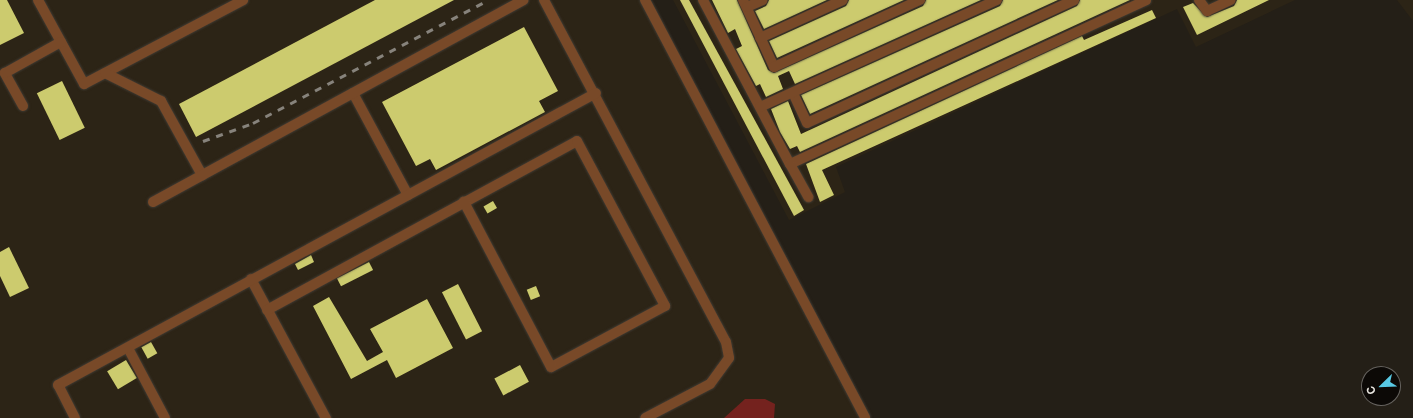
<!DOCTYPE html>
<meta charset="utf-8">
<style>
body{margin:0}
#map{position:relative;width:1413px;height:418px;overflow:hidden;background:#241f17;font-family:Inter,sans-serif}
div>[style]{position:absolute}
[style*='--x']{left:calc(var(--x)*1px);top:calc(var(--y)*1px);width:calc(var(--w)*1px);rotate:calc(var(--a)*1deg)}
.built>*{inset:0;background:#2c2416}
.green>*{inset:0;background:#74221e}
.building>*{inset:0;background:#cccb6e;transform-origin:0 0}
.roads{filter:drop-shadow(0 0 1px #403b33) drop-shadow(0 0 1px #403b33)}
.minor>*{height:10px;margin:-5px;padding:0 5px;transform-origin:5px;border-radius:5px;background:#784928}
.rail>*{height:3px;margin-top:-1.5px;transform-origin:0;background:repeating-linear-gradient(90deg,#87837c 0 7px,transparent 0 14px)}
span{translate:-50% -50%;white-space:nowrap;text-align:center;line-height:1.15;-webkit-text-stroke:4px #0c0906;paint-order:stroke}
.north{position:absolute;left:1361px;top:366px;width:40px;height:40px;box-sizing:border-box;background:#0c0906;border:1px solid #65625e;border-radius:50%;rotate:247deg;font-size:11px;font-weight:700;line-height:16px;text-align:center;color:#eae7e1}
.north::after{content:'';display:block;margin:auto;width:14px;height:18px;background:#58c9e4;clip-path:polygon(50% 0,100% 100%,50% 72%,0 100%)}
</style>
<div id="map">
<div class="built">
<i style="clip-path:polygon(0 0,645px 0,865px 418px,0 418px)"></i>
<i style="clip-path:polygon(673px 0,1295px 0,1196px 47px,1177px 9px,836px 167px,845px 192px,789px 220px)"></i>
<i style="clip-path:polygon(1397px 0,1413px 0,1413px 21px)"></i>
</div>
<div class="green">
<i style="clip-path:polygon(745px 399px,765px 399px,775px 404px,774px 418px,724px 418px)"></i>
</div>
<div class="building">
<i style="clip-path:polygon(0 0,7px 0,24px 33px,0 45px)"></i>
<i style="clip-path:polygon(375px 0,454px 0,196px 137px,179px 104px)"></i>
<i style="clip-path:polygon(680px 0,689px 0,804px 210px,794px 216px)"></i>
<i style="clip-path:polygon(712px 0,737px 0,768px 70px,774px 73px,923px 6px,926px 0,981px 0,795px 84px,789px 71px,778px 76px,783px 89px,766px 97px,760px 84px,756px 86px,736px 49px,742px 46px,735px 29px,728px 33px)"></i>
<i style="clip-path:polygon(769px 0,827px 0,764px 29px,755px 11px,766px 6px)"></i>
<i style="clip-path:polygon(849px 0,904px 0,777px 58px,769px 41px,846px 6px)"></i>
<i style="clip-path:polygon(1003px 0,1058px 0,810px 114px,801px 95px,1000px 6px)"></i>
<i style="clip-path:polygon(1080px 0,1130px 0,800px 152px,797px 146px,790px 149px,780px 132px,771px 109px,788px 101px,801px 134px,1077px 6px)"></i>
<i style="clip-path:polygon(1237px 0,1269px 0,1197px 35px,1183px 7px,1193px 3px,1207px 17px,1234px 6px)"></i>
<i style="clip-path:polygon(1152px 10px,1156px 18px,822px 170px,834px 195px,820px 202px,806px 164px,1082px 36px,1084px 40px)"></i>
<i style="clip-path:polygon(524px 27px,558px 91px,539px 101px,545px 112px,436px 170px,430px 159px,416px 166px,382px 102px)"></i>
<i style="left:62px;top:81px;width:52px;height:28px;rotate:64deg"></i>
<i style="left:493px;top:201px;width:8px;height:11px;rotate:60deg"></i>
<i style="clip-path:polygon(9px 247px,29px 288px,10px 297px,0 276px,0 252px)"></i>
<i style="clip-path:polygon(311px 255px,314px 262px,298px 270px,295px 264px)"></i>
<i style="left:369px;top:262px;width:9px;height:36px;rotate:63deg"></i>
<i style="left:458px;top:284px;width:53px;height:18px;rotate:63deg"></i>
<i style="left:536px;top:286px;width:11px;height:10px;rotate:68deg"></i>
<i style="clip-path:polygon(329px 297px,367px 361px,383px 352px,370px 329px,427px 299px,453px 348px,396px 378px,387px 360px,351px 379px,313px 306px)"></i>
<i style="left:151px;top:342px;width:13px;height:11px;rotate:61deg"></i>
<i style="left:126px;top:360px;width:21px;height:22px;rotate:59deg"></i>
<i style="left:520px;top:365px;width:19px;height:29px;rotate:62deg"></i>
</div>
<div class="roads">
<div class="minor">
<i style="--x:38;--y:0;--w:96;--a:61.3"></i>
<i style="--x:84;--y:84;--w:180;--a:-27.8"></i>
<i style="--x:544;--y:0;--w:387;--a:62"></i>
<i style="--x:726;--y:342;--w:16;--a:79"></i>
<i style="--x:729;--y:358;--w:32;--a:126"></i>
<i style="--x:710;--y:384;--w:73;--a:152.4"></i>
<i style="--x:645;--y:0;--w:472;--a:62.2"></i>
<i style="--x:703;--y:0;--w:186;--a:62.1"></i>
<i style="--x:790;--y:164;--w:392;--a:-24.7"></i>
<i style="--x:743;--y:0;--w:74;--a:65.2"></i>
<i style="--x:774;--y:67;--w:161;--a:-24.7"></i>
<i style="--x:1199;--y:0;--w:14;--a:54"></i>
<i style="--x:1207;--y:11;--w:26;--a:-25"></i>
<i style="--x:747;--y:7;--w:17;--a:-24"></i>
<i style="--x:760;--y:38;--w:91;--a:-24.6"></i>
<i style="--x:105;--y:73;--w:63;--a:26.6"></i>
<i style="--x:161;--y:101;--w:85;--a:61"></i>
<i style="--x:353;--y:93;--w:116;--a:61.7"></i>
<i style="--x:793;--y:93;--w:33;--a:65"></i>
<i style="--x:807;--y:123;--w:294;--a:-24.7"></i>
<i style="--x:23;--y:106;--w:38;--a:-119"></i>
<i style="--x:5;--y:73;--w:64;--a:-29"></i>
<i style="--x:760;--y:107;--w:260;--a:-24.3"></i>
<i style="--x:790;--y:164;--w:38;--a:61"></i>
<i style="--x:153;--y:202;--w:422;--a:-28.6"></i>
<i style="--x:251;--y:279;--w:158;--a:61.7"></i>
<i style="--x:267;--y:310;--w:353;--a:-28.6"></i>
<i style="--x:577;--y:141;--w:187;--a:61.9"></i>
<i style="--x:665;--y:306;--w:129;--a:151.8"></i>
<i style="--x:551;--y:367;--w:187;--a:-117.8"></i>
<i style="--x:128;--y:348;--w:79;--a:62.1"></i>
<i style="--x:75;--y:418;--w:37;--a:-117"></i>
<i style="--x:58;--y:385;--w:612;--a:-28.49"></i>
</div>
</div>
<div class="rail">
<i style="--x:203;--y:141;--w:53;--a:-19.8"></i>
<i style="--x:253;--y:123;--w:263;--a:-27.6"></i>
</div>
<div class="north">С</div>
</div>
